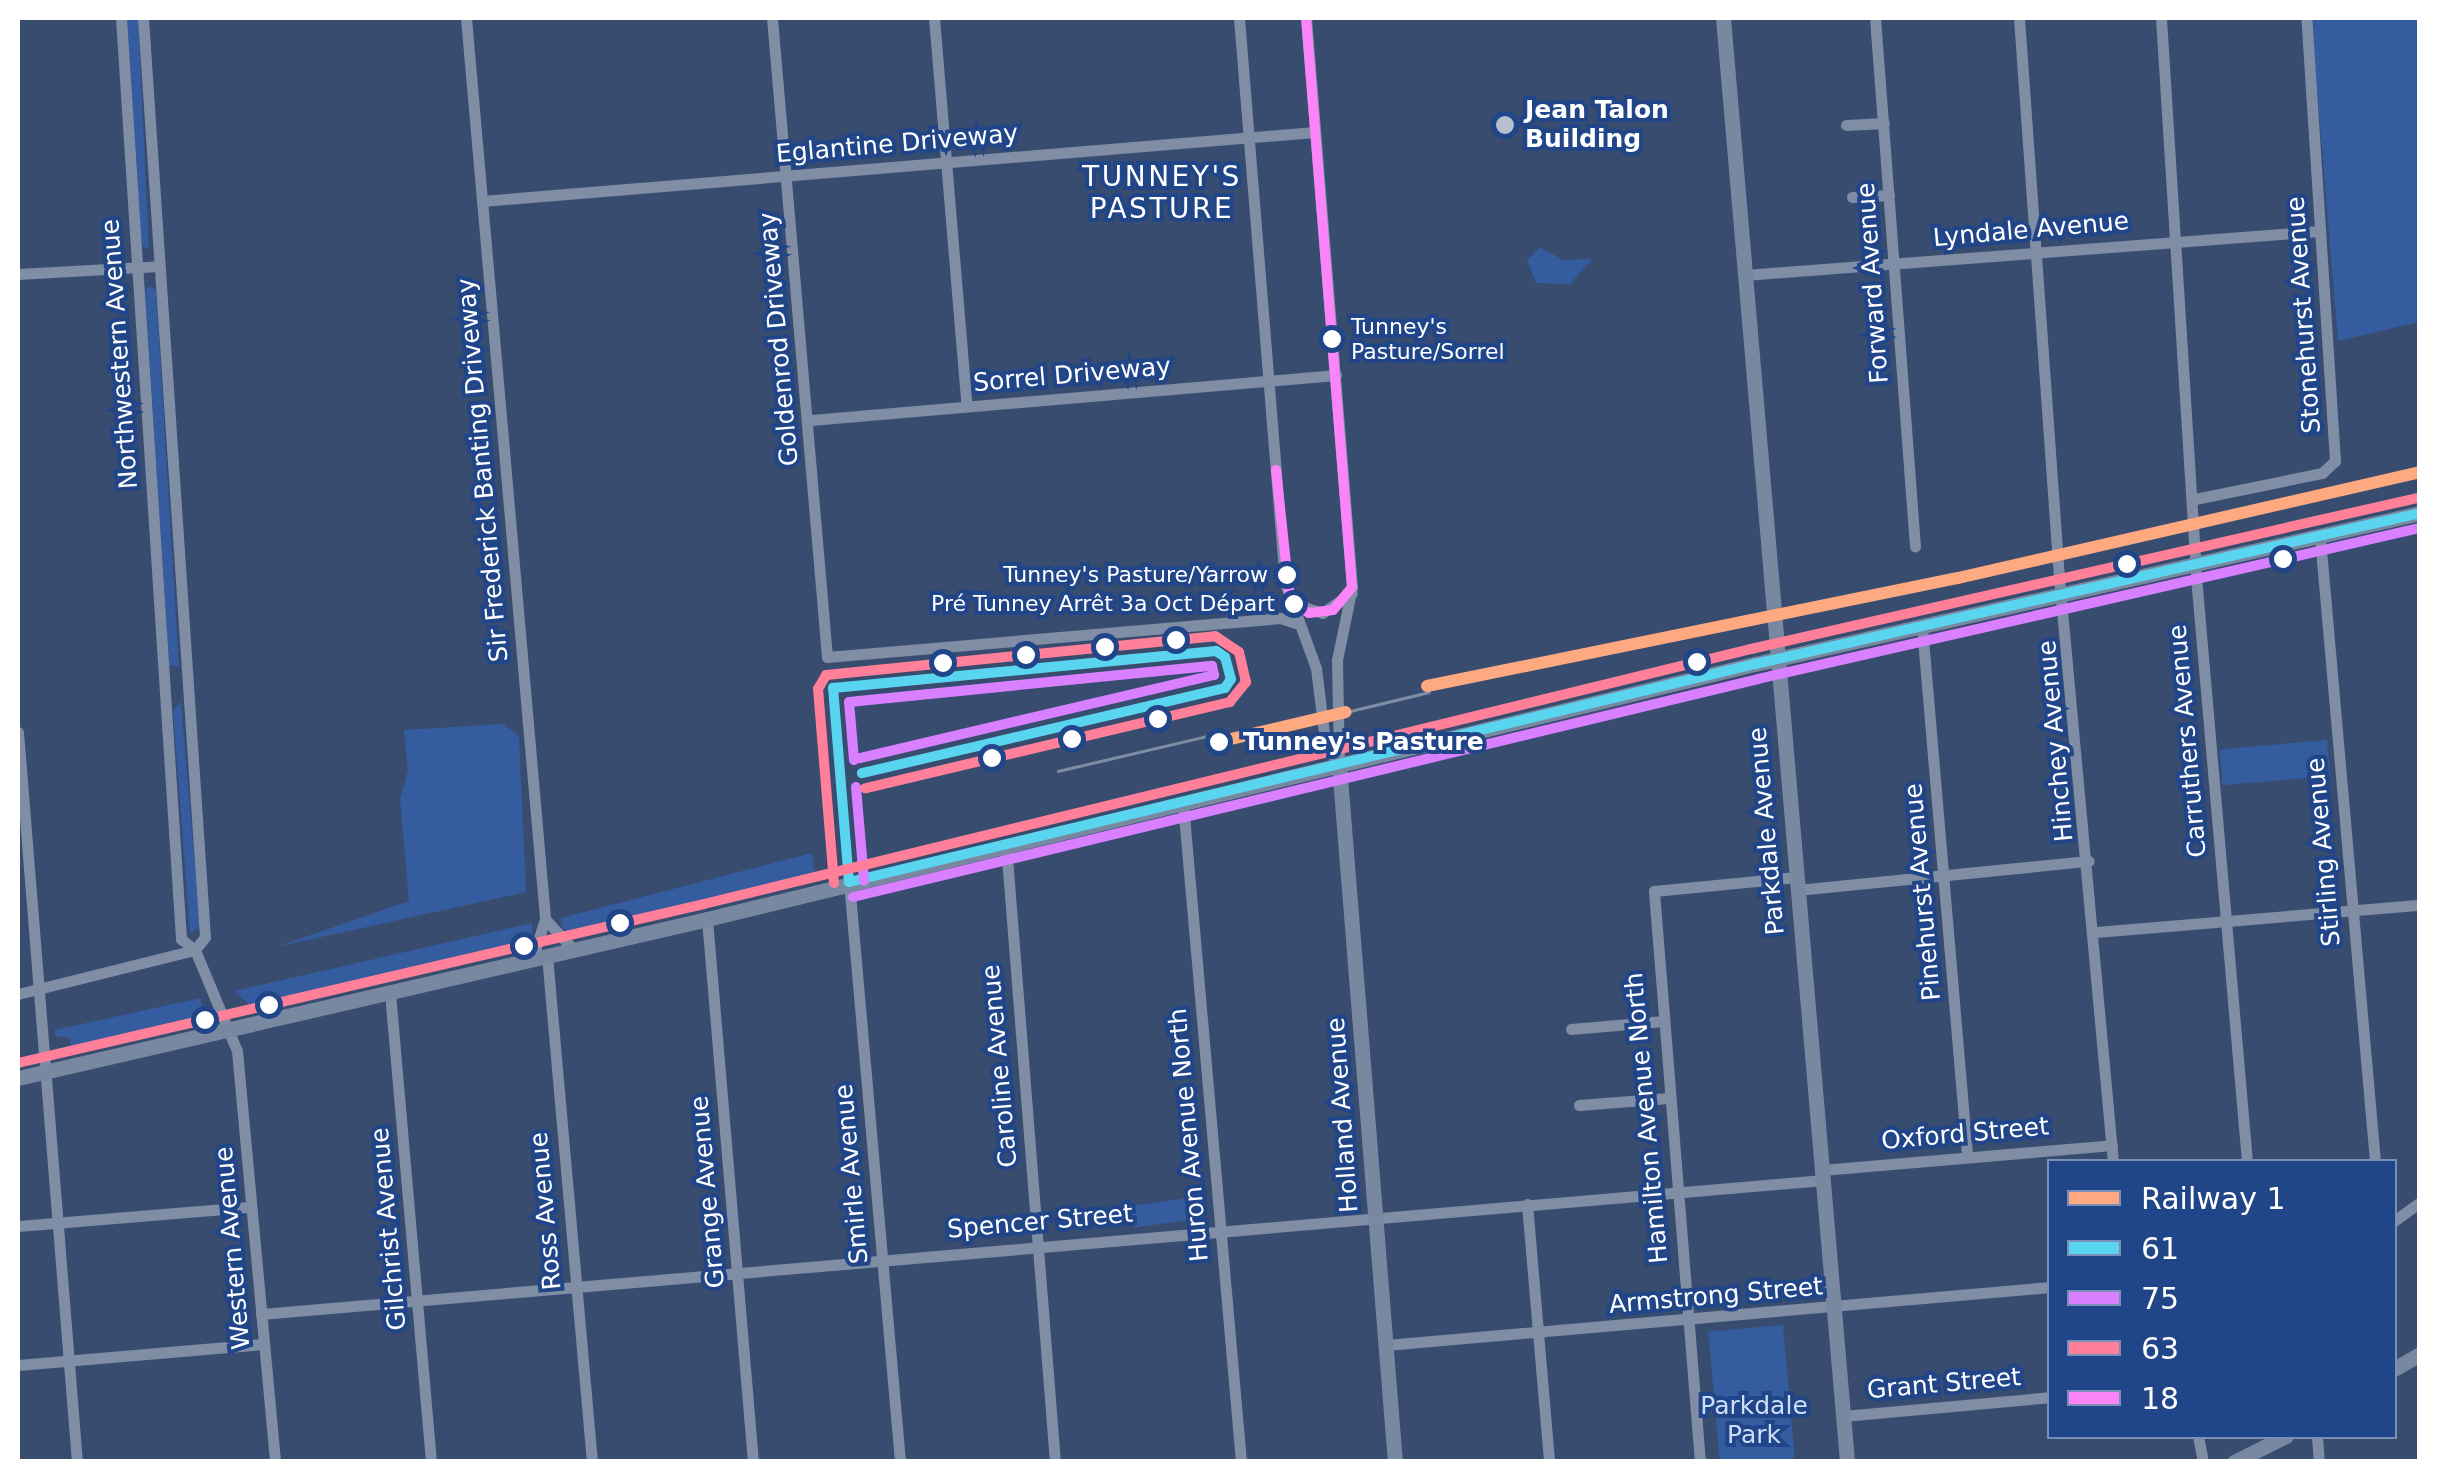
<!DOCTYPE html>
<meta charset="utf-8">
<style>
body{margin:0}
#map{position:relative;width:2437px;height:1479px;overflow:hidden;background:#384c70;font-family:"DejaVu Sans",sans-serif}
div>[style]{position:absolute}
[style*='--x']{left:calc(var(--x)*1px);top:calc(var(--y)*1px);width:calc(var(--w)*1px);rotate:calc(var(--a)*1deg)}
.green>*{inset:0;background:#345c9e;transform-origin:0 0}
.street>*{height:11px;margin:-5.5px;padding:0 5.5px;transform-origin:5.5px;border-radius:5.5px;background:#7f8da5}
.secondary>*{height:15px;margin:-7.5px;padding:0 7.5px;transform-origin:7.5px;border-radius:7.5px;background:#7988a1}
.tram>*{height:2.5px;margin:-1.25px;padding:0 1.25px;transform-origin:1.25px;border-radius:1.25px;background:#7f8da4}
.bus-1>*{height:10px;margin:-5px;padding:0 5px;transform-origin:5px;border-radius:5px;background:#5ad5f0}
.bus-2>*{height:10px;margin:-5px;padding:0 5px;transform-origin:5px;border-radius:5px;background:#d880ff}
.bus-3>*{height:10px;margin:-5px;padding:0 5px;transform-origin:5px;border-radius:5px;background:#ff8098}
.bus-4>*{height:10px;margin:-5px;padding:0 5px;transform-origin:5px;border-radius:5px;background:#fa84f8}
.rail-1>*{height:12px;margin:-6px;padding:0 6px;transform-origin:6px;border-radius:6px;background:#ffa980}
.dots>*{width:28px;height:28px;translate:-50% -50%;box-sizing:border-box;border:5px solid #204588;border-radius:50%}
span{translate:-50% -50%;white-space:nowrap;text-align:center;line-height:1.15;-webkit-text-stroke:8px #204588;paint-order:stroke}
.bus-label{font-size:22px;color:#fff}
.left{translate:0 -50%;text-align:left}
.right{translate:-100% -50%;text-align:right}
.poi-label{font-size:25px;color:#fff;font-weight:700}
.street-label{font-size:25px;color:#fff}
.stop-label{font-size:25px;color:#fff;font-weight:700}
.park-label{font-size:25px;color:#cedef8}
.neighbourhood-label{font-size:28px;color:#fff;letter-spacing:2.5px}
.frame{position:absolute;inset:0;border:20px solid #fff;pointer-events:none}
.legend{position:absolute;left:2047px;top:1159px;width:350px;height:280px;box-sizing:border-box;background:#204588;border:2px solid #798fb8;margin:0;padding:12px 18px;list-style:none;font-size:30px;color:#fff}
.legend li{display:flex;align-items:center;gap:20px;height:50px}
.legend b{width:50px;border:2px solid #798fb8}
</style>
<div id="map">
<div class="green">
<i style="clip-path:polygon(126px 18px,138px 18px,149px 249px,140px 245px)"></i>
<i style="clip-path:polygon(2311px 18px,2419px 18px,2419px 322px,2338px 341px)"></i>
<i style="clip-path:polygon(1540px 247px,1563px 260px,1592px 259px,1570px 284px,1536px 283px,1527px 260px)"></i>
<i style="clip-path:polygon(149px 286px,156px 290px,179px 667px,169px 665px,145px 291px)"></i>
<i style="clip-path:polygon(181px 703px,200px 927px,190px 933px,173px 710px)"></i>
<i style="clip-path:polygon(504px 724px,519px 737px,526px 892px,276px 947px,409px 901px,400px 799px,408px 771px,404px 730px)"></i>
<i style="left:2327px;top:740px;width:36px;height:108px;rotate:85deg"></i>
<i style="clip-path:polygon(812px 853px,815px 876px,602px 932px,578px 936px,562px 928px,561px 918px)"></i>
<i style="clip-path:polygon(532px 923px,533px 936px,523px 949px,282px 1004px,252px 1007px,234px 991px)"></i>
<i style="clip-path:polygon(200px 998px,204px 1012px,194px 1026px,72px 1054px,70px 1038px,55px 1036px,55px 1030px)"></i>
<i style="left:1202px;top:1196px;width:22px;height:72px;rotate:82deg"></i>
<i style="left:1783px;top:1325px;width:134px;height:75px;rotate:85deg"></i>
</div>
<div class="street">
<i style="--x:121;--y:18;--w:923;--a:86.27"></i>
<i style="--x:181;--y:939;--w:18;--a:38"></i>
<i style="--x:195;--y:950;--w:109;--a:67.4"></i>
<i style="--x:237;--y:1051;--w:413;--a:84.7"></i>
<i style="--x:143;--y:18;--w:921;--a:86.14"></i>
<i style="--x:205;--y:937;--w:16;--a:128"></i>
<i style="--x:466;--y:18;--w:868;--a:84.98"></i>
<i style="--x:542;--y:883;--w:36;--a:85"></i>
<i style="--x:545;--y:919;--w:43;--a:107.6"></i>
<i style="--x:772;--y:18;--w:641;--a:85.08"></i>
<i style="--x:827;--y:657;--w:455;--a:-4.9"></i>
<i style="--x:1280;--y:618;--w:20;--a:18"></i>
<i style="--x:934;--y:18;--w:390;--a:85.2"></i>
<i style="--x:1239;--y:18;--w:567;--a:85.35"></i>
<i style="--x:1285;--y:583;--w:90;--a:70"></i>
<i style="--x:1316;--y:668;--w:74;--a:83"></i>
<i style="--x:1325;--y:741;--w:28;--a:60"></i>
<i style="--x:1306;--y:18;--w:571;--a:85.38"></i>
<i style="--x:1352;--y:587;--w:75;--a:101.6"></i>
<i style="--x:1337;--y:660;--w:105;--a:88.9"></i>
<i style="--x:1875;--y:18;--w:530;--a:85.67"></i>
<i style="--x:2019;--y:18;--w:561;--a:85.91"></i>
<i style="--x:2059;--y:578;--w:586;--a:84.72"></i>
<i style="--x:2161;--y:18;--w:571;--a:86.39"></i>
<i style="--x:2197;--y:588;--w:576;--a:85.02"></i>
<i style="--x:1846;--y:125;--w:38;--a:-3"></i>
<i style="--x:1852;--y:197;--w:37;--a:-3"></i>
<i style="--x:482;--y:201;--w:836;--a:-4.74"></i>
<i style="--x:18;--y:274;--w:141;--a:-3.2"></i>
<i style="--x:1745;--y:275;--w:577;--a:-4.38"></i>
<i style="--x:811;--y:420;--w:527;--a:-4.9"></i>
<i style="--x:2195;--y:499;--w:130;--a:-11.6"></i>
<i style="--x:2322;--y:473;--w:18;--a:-43"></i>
<i style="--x:2335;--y:461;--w:444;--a:-93.7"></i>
<i style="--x:2320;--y:538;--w:626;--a:84.96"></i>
<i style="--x:1292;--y:603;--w:32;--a:18"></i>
<i style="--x:1322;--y:613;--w:36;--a:-34"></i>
<i style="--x:1922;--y:627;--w:529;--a:85.12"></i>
<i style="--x:18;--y:732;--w:732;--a:85.38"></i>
<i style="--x:1183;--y:804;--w:661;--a:84.96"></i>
<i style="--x:1006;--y:845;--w:619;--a:85.46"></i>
<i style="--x:849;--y:882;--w:582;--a:84.97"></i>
<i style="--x:1797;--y:890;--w:293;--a:-5.7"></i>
<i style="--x:545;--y:919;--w:42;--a:46.9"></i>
<i style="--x:707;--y:919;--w:545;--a:85.16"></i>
<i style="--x:2096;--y:932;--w:325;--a:-4.8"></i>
<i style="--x:547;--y:956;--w:508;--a:84.92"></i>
<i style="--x:390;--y:993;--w:471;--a:85"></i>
<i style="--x:18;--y:994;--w:182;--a:-14"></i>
<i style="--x:1571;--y:1029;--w:93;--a:-4.9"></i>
<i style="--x:1579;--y:1105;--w:90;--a:-4.4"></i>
<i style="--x:1822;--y:1170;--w:291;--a:-4.9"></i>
<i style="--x:1527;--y:1204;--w:259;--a:85.1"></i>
<i style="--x:2394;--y:1221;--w:32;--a:-36"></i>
<i style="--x:18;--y:1226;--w:234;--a:-4.7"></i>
<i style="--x:261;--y:1314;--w:1568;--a:-4.9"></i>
<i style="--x:1386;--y:1345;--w:667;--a:-4.99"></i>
<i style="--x:18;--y:1365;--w:247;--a:-4.9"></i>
<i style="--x:1843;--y:1416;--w:208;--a:-5.2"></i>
<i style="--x:2198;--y:1436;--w:26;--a:79"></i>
<i style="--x:2317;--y:1436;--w:26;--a:86"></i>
<i style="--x:1700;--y:1462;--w:573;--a:-94.61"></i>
<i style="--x:1654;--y:891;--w:143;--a:-5.6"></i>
</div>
<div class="secondary">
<i style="--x:1723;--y:18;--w:1449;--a:85.09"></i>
<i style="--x:1339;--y:765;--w:699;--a:85.41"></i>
<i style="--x:18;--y:1078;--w:707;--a:-12.99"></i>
<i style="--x:707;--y:919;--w:1079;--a:-13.68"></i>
<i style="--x:1755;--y:664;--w:682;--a:-12.79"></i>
<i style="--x:2394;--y:1369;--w:30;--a:-30"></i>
<i style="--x:2234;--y:1462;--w:58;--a:-26.6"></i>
</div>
<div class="tram">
<i style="--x:1346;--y:712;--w:85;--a:-13.5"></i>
<i style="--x:1058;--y:771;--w:162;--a:-13.2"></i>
</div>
<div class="bus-1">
<i style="--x:849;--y:882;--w:932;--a:-13.53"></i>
<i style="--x:1755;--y:664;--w:682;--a:-12.79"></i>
<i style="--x:849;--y:882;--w:195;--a:-94.7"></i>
<i style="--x:833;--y:688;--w:385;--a:-5.5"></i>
<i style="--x:1216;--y:651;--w:11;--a:34"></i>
<i style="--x:1225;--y:657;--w:23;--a:75"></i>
<i style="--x:1231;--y:679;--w:11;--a:124"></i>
<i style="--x:1225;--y:688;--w:373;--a:166.8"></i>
</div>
<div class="bus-2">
<i style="--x:854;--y:760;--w:58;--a:-94.9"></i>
<i style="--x:849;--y:702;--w:365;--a:-5.7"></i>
<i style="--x:1212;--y:666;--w:9;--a:77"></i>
<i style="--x:1214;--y:675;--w:365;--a:166.8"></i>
<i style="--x:856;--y:787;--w:94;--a:85.1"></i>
<i style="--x:853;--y:897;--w:931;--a:-13.54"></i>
<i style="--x:1758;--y:679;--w:679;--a:-12.85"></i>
</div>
<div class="bus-3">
<i style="--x:834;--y:883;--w:195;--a:-94.7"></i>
<i style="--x:818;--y:689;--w:16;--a:-60"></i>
<i style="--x:826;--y:675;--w:391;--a:-5.7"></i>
<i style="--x:1215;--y:636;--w:29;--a:34"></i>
<i style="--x:1239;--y:652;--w:31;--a:77"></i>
<i style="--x:1246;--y:682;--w:26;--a:129"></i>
<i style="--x:1230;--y:702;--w:375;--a:166.7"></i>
<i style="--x:18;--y:1063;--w:704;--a:-13.05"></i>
<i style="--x:704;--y:904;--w:1078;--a:-13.69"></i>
<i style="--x:1751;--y:649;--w:683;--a:-12.77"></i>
</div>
<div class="bus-4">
<i style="--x:1276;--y:470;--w:132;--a:83.9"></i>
<i style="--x:1290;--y:601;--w:22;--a:32"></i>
<i style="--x:1309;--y:613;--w:24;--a:-7"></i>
<i style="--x:1333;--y:610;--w:30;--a:-50"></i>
<i style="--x:1352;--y:587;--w:571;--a:-94.62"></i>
</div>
<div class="rail-1">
<i style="--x:1427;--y:686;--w:542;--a:-11.5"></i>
<i style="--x:1958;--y:578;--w:474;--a:-12.9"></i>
<i style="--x:1218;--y:742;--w:131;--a:-13.2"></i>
</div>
<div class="dots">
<i style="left:1505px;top:125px;background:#b9c0cd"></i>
<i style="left:1332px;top:339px;background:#fff"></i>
<i style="left:2283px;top:559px;background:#fff"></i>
<i style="left:2127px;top:564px;background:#fff"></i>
<i style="left:1287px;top:575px;background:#fff"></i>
<i style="left:1294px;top:604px;background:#fff"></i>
<i style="left:1176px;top:640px;background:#fff"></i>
<i style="left:1105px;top:647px;background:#fff"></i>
<i style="left:1026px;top:655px;background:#fff"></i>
<i style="left:1697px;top:662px;background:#fff"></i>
<i style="left:943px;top:663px;background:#fff"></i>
<i style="left:1158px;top:719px;background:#fff"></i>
<i style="left:1072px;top:739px;background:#fff"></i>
<i style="left:1219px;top:742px;background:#fff"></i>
<i style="left:992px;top:758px;background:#fff"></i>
<i style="left:620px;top:923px;background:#fff"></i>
<i style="left:524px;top:946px;background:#fff"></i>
<i style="left:269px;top:1005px;background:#fff"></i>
<i style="left:205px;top:1020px;background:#fff"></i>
</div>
<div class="bus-label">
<span class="left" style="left:1351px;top:339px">Tunney's<br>Pasture/Sorrel</span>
<span class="right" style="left:1268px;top:575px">Tunney's Pasture/Yarrow</span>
<span class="right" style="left:1275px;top:604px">Pré Tunney Arrêt 3a Oct Départ</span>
</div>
<div class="poi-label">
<span class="left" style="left:1525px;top:125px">Jean Talon<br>Building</span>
</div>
<div class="street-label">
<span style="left:897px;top:144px;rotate:-5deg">Eglantine Driveway</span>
<span style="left:2031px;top:230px;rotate:-5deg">Lyndale Avenue</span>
<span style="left:1873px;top:283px;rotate:-94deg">Forward Avenue</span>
<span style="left:2304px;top:315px;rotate:-94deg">Stonehurst Avenue</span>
<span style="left:779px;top:339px;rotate:-95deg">Goldenrod Driveway</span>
<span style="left:120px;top:354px;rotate:-94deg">Northwestern Avenue</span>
<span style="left:1072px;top:375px;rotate:-5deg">Sorrel Driveway</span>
<span style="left:483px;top:470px;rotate:-95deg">Sir Frederick Banting Driveway</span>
<span style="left:2056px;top:741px;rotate:-95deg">Hinchey Avenue</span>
<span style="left:2188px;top:741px;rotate:-95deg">Carruthers Avenue</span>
<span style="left:1767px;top:831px;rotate:-95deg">Parkdale Avenue</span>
<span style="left:2324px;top:852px;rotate:-95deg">Stirling Avenue</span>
<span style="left:1923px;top:892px;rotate:-95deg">Pinehurst Avenue</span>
<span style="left:1000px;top:1066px;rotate:-95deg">Caroline Avenue</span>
<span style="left:1343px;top:1115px;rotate:-94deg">Holland Avenue</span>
<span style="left:1647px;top:1118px;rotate:-95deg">Hamilton Avenue North</span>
<span style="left:1965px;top:1134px;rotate:-5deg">Oxford Street</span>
<span style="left:1189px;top:1135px;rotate:-95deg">Huron Avenue North</span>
<span style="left:852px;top:1174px;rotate:-95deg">Smirle Avenue</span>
<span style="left:708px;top:1192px;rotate:-95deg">Grange Avenue</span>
<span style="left:546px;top:1211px;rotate:-95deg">Ross Avenue</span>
<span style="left:1040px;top:1222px;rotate:-5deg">Spencer Street</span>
<span style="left:389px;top:1229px;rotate:-95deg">Gilchrist Avenue</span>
<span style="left:233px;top:1248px;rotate:-95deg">Western Avenue</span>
<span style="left:1716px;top:1296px;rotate:-5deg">Armstrong Street</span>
<span style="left:1944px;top:1384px;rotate:-5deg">Grant Street</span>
</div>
<div class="stop-label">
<span class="left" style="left:1243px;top:742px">Tunney's Pasture</span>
</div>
<div class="park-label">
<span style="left:1754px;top:1421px">Parkdale<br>Park</span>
</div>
<div class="neighbourhood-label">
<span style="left:1162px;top:193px">TUNNEY'S<br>PASTURE</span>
</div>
<div class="frame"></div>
<ul class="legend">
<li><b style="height:12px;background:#ffa980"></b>Railway 1</li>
<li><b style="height:12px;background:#5ad5f0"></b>61</li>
<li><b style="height:12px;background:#d880ff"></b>75</li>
<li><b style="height:12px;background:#ff8098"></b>63</li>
<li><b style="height:12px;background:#fa84f8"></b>18</li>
</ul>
</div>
